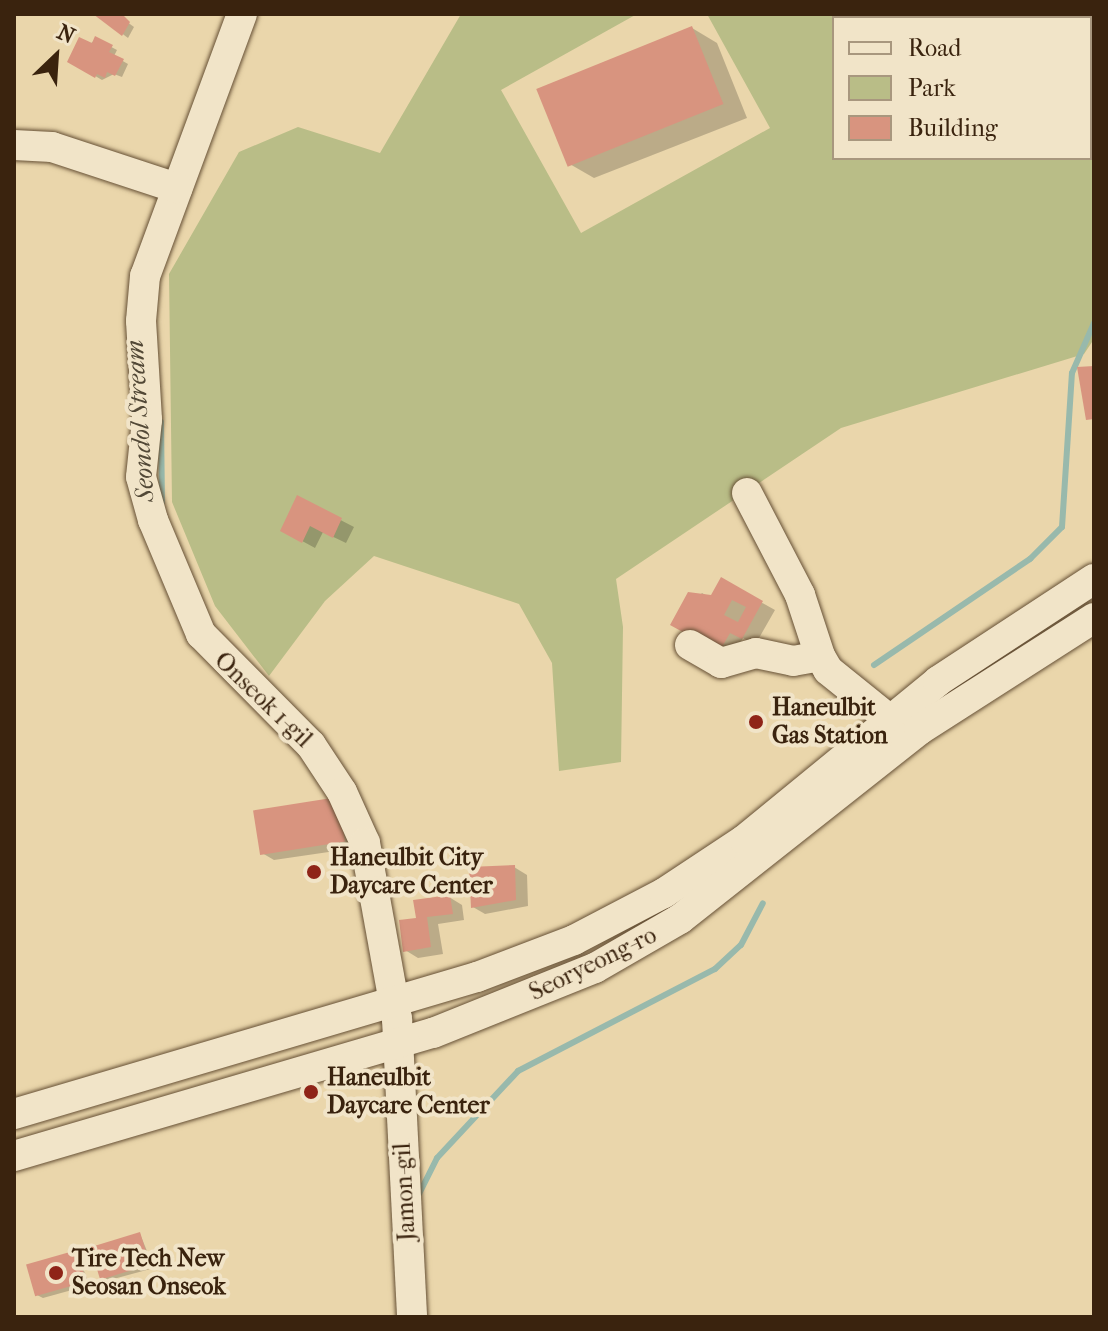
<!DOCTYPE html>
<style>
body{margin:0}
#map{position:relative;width:1108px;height:1331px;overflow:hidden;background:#ead6ab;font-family:"IM FELL French Canon",serif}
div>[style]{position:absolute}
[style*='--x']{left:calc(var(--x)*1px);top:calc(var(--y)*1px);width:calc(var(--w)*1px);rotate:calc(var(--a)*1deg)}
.green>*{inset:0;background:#b9bd87}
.shadow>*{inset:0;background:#0003}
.stream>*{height:6px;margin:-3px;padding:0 3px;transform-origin:3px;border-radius:3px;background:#98b9ac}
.building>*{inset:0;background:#d8947f;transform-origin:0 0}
.roads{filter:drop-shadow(0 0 2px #665035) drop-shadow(0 0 2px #665035)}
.minor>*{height:30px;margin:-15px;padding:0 15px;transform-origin:15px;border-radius:15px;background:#f1e4c8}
.highway>*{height:44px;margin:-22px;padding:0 22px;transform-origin:22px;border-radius:22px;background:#e5bb76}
.dots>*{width:22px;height:22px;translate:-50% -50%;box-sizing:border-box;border:4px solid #f1e4c8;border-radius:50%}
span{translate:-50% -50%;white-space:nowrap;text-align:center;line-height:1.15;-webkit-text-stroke:8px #f1e4c8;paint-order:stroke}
.street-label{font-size:24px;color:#3a230e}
.poi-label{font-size:24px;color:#3a230e;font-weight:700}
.left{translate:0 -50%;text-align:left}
.water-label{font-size:26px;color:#524836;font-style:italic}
.frame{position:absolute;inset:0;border:16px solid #3a230e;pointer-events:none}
.legend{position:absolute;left:832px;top:16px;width:260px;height:144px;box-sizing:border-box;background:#f1e4c8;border:2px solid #a8977e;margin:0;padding:10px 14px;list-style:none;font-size:24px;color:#3a230e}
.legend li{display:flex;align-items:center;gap:16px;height:40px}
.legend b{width:40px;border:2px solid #a8977e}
.north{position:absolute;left:16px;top:16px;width:80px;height:80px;-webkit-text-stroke:6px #f1e4c8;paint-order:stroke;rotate:25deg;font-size:22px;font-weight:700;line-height:32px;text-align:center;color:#3a230e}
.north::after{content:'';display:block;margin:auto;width:28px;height:36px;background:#3a230e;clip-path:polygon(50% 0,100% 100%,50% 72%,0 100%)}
</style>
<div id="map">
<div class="green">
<i style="clip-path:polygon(461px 14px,637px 14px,501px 90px,581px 233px,770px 128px,707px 14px,1027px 14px,1029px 18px,834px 18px,834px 158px,1090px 158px,1090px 144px,1094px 153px,1094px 339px,1084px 354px,841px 428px,616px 579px,623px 627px,621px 762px,559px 771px,552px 663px,519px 604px,374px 556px,325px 601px,269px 676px,215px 606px,172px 502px,169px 274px,239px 152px,298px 127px,380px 153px)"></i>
</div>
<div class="shadow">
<i style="clip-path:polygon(96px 14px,116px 14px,134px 27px,128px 38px)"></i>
<i style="clip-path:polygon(692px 28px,717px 43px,747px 118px,594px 178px,568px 163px)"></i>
<i style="clip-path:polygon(96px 39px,117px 50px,114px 56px,128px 64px,122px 77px,114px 74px,102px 80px,70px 61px)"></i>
<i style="clip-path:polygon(298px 498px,354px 527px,346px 543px,323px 532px,315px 548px,282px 530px)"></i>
<i style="clip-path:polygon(721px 580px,775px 610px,755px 645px,743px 638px,732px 657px,673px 624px,702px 593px,711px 598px)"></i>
<i style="clip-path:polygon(337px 799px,356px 848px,274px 860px,262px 853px)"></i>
<i style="clip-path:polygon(514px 867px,527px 875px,528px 906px,485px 914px,473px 907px)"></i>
<i style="clip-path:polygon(449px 897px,462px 905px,464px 920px,438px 924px,443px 954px,418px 958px,405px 950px,418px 919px)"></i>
<i style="clip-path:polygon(140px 1234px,154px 1268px,106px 1281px,101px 1278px)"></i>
<i style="clip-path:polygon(76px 1252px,90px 1285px,43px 1298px,37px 1295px)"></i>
</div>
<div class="stream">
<i style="--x:161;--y:422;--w:80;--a:89.3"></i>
<i style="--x:874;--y:665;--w:189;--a:-34.2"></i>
<i style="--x:1030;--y:559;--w:45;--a:-45"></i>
<i style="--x:1062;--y:527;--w:154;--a:-86.3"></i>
<i style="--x:1072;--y:373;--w:55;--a:-66.3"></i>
<i style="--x:419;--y:1194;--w:40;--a:-63.4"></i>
<i style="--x:437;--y:1158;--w:119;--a:-47"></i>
<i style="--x:518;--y:1071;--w:222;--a:-27.4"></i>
<i style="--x:715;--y:969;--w:35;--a:-43"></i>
<i style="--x:741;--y:945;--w:47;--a:-62.4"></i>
</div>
<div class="building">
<i style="clip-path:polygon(93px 14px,122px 14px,130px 22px,122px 36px)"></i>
<i style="left:692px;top:26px;width:84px;height:168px;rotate:68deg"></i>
<i style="clip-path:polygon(95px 36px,113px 45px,109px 52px,124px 59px,115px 76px,107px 72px,105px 78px,97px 74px,95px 78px,67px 62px,79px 37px,92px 43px)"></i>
<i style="clip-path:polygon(1094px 366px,1094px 419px,1086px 420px,1077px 367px)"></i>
<i style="clip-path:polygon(297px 495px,342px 518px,333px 538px,310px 526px,302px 543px,280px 531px)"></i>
<i style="clip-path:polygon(evenodd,721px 577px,763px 601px,742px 639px,730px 633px,719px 652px,670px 625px,688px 592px,711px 595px,721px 577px,732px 600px,746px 607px,738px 622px,724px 615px,732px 600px)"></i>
<i style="left:338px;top:797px;width:45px;height:86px;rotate:81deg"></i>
<i style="clip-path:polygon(515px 865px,516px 900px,471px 908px,469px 867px)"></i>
<i style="clip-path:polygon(450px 895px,453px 914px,427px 917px,431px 947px,403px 952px,399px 920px,416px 918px,413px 900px)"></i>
<i style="left:140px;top:1232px;width:34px;height:52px;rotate:73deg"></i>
<i style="left:77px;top:1250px;width:33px;height:53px;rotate:74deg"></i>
</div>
<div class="roads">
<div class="minor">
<i style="--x:242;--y:14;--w:279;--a:110.3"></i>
<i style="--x:145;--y:276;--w:45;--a:95.1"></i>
<i style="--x:141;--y:321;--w:99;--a:86.5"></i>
<i style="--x:147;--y:420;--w:57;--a:96"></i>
<i style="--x:141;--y:477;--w:45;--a:74.4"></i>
<i style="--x:153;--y:520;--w:124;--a:67.2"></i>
<i style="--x:201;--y:634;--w:156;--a:45.3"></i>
<i style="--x:311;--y:745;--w:56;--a:56.6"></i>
<i style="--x:342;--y:792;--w:56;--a:65.7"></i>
<i style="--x:365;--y:843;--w:179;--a:79.7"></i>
<i style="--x:397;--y:1019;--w:298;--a:87.1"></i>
<i style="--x:14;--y:145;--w:38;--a:3"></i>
<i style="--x:52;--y:147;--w:132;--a:18.2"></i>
<i style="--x:747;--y:493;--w:115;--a:62.5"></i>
<i style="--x:800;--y:595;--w:64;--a:71.8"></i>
<i style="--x:820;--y:656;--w:16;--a:60"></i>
<i style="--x:828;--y:670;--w:78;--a:38.8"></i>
<i style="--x:690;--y:645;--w:36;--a:30"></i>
<i style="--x:721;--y:663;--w:36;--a:-16"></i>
<i style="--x:756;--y:653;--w:38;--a:12"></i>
<i style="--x:793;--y:661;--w:27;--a:-10"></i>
<i style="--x:14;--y:1114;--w:483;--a:-16.5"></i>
<i style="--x:477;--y:977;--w:104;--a:-20.9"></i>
<i style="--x:574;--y:940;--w:102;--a:-27.6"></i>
<i style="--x:664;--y:893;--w:96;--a:-33.5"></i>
<i style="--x:744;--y:840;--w:251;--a:-39.3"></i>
<i style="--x:938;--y:681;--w:186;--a:-33.2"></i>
<i style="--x:14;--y:1156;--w:437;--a:-16.4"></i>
<i style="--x:433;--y:1033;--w:175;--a:-21.9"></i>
<i style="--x:595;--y:968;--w:98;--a:-30"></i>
<i style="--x:680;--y:919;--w:305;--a:-38.3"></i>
<i style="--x:919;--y:730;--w:208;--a:-32.6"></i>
</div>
<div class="highway">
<i style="--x:1037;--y:14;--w:4;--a:63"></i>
<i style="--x:1073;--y:14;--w:4;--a:63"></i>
<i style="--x:1090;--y:51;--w:9;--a:63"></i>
<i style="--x:1090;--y:112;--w:9;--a:63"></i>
</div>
</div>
<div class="dots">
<i style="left:756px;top:722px;background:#8f2418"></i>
<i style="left:314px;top:872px;background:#8f2418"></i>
<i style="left:311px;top:1092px;background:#8f2418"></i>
<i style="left:56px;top:1273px;background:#8f2418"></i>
</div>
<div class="street-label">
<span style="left:263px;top:700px;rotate:44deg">Onseok 1-gil</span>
<span style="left:593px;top:964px;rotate:-26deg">Seoryeong-ro</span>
<span style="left:405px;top:1192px;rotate:-93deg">Jamon-gil</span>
</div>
<div class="poi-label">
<span class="left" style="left:772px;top:722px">Haneulbit<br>Gas Station</span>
<span class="left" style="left:330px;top:872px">Haneulbit City<br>Daycare Center</span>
<span class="left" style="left:327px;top:1092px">Haneulbit<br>Daycare Center</span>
<span class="left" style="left:72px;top:1273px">Tire Tech New<br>Seosan Onseok</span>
</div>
<div class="water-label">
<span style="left:140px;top:421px;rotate:-94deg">Seondol Stream</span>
</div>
<div class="frame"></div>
<ul class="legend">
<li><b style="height:10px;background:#f1e4c8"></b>Road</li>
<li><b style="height:22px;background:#b9bd87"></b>Park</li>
<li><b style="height:22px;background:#d8947f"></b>Building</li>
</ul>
<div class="north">N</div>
</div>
